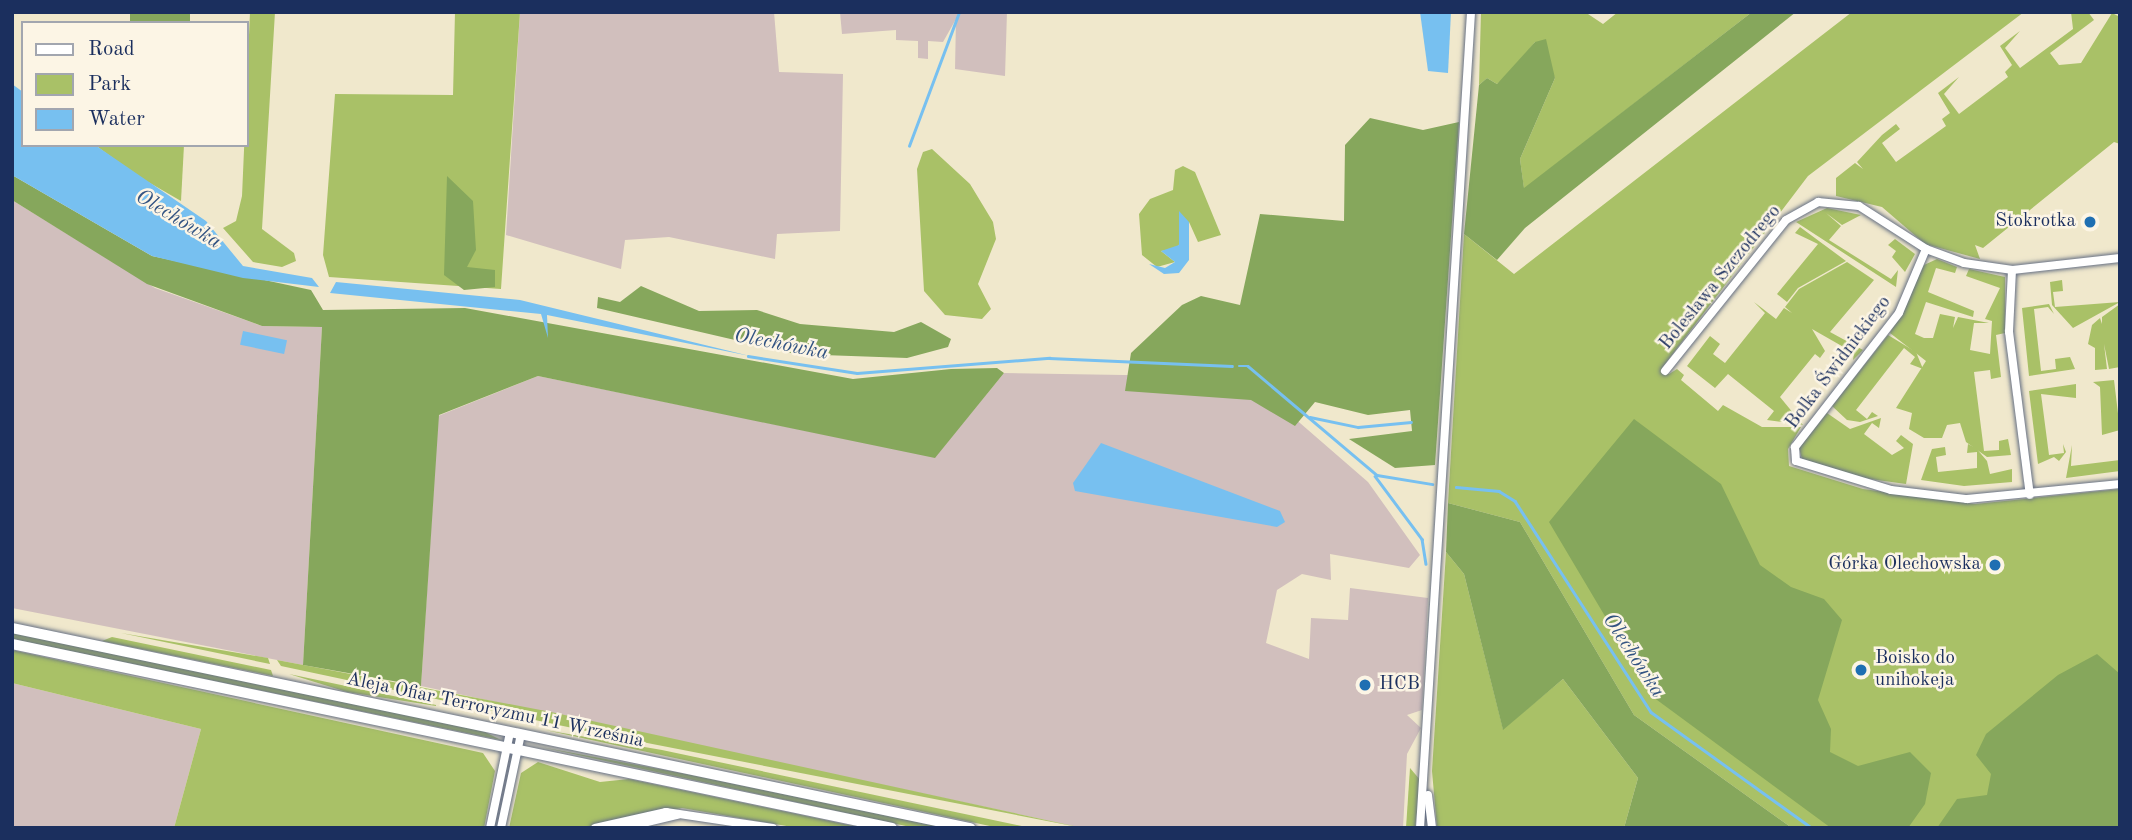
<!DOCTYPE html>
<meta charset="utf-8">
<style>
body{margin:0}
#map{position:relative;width:2132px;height:840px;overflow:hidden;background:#f0e8cc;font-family:"Old Standard TT",serif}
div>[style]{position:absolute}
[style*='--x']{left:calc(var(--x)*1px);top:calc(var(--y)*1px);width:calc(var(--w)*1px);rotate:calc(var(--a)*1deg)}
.industrial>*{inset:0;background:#d1bfbd}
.green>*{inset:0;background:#a9c167}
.forest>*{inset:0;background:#86a75c;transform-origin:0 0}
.water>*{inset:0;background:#77c0f0;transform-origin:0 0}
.stream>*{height:2.5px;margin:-1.25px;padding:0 1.25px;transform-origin:1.25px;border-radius:1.25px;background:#77c0f0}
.roads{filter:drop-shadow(0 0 2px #667084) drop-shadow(0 0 2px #667084)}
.minor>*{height:8px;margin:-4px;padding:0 4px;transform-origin:4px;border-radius:4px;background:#fff}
.tertiary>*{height:10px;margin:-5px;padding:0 5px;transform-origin:5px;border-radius:5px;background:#fff}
.dots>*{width:19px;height:19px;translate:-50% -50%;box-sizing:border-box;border:4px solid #fcf5e5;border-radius:50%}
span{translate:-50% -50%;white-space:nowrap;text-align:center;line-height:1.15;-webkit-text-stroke:5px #fcf5e5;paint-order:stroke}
.poi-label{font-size:19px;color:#1b2f5e}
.right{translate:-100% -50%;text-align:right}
.left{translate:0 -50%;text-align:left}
.street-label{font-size:19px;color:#1b2f5e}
.water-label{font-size:21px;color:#325382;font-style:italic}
.frame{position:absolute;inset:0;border:14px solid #1b2f5e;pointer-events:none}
.legend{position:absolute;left:21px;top:21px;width:228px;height:126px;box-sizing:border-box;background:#fcf5e5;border:2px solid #a2a6af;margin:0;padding:9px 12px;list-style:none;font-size:21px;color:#1b2f5e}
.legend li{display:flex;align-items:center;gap:14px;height:35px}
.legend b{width:35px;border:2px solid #a2a6af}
</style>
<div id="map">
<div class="industrial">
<i style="clip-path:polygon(520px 12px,774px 12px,779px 72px,843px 74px,840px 231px,777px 234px,775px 259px,669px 237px,625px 240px,621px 269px,506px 235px)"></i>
<i style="clip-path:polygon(840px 12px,1007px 12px,1005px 76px,955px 69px,956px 19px,943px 42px,928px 41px,928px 59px,918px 58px,918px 41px,896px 40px,896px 30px,842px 34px)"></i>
<i style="clip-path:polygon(12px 200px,155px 288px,262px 326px,322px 327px,303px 665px,12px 608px)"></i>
<i style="clip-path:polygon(1004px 373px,1247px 377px,1368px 482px,1420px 555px,1409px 568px,1330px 554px,1331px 580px,1302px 574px,1277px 590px,1266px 643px,1309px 659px,1311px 618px,1348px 620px,1350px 588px,1428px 598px,1422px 710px,1407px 715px,1421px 728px,1407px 754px,1403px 828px,1083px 828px,421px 686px,438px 416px,538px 376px,935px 457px)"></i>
<i style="clip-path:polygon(12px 683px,201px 729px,174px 828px,12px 828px)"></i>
</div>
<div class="green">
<i style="clip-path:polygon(250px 12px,275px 12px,262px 229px,294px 253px,296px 261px,282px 267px,253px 262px,223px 228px,236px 221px,242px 196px)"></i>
<i style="clip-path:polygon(455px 12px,520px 12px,501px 289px,329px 277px,323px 255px,335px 94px,453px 95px)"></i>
<i style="clip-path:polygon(1481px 12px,1585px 12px,1603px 24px,1618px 12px,1752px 12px,1524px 189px,1520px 159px,1555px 78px,1535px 42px,1512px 72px,1497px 84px,1487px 78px,1479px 85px)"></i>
<i style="clip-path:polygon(1852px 12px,2024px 12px,1808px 176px,1662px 368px,1669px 374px,1677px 369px,1684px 375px,1681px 380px,1718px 411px,1723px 405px,1762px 427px,1801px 427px,1788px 449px,1789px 466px,1863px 489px,1975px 504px,2120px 489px,2120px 828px,1792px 828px,1634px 715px,1520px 522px,1448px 503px,1464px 234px,1514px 274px)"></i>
<i style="clip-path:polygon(2071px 12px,2088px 12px,2094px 20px,2050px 53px,2059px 65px,2081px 63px,2112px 13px,2120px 17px,2120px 144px,2114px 142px,1983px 248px,1975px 245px,1980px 259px,1925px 244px,1882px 207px,1836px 196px,1836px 178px,1855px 163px,1863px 169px,1857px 162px,1882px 135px,1896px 124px,1900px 129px,1882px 143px,1896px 162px,1946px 126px,1942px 119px,1950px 113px,1938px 93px,1959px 77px,1944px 94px,1959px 114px,2008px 77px,2005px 72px,2012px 65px,2000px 46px,2020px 31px,2005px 48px,2020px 68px,2073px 29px)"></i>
<i style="clip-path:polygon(95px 145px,184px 145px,181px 201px,136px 175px)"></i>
<i style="clip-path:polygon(932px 149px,970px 184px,993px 222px,996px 239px,978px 284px,991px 309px,982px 319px,945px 315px,924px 291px,917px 169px,923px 152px)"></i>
<i style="clip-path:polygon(1183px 166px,1195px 172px,1221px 235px,1198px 242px,1189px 222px,1177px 249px,1161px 251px,1175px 262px,1157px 267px,1142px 255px,1139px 214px,1150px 199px,1173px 190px,1175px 170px)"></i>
<i style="clip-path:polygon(1827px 208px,1861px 215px,1842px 225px,1826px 213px,1841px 226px,1829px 240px,1891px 279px,1898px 270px,1896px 287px,1796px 222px)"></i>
<i style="clip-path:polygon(1800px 227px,1846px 261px,1798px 288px,1787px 302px,1777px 294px,1818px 244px,1795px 233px)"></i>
<i style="clip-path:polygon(1895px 239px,1915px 254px,1905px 272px,1892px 257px,1896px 251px,1888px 245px)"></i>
<i style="clip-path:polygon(1937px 259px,1957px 267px,1955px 273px,1936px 268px,1928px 292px,1974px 311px,1973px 317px,1926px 302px,1915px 334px,1924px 338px,1933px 338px,1940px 314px,1955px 317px,1953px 328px,1958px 317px,1989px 323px,1974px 323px,1970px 350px,1990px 354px,1992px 321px,1985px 319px,2000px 288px,1966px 276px,1969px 269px,2005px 277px,2005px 333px,1996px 335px,2001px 377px,1991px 379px,1990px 370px,1974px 372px,1984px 451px,1999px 450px,1999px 441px,2008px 439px,2011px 455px,1987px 457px,1966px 442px,1960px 423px,1947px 425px,1942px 438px,1924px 438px,1909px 429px,1912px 413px,1896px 408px,1926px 361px,1890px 333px,1924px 265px)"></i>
<i style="clip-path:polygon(1847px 262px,1874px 280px,1830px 332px,1863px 350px,1853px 360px,1854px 353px,1812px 329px,1825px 351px,1820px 358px,1815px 354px,1780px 397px,1803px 425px,1767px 420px,1774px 411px,1728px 374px,1715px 388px,1687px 366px,1710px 336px,1720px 344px,1713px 354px,1725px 363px,1765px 313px,1754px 302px,1776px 319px,1784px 308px,1792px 313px,1785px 307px,1799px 289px)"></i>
<i style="clip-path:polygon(2062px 280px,2063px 291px,2053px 292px,2055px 307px,2120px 302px,2073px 328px,2052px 305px,2050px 282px)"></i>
<i style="clip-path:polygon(2049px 304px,2054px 314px,2048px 307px,2034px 309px,2041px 371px,2056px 369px,2055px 359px,2070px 357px,2075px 369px,2029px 376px,2022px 308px)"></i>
<i style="clip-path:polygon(2120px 304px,2120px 367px,2109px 369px,2104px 344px,2107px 369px,2095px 370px,2095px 348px,2088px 344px,2092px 325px,2100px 318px,2102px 324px,2102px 317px)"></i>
<i style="clip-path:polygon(1888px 335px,1916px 352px,1923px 369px,1910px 364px,1915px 357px,1904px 348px,1856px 410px,1867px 419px,1872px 412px,1878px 416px,1860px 422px,1847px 420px,1832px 406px)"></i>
<i style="clip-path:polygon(2114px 380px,2120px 430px,2102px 435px,2100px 387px,2093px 382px)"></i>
<i style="clip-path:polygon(2076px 384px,2076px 398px,2041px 394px,2049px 455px,2064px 453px,2063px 444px,2066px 452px,2059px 461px,2054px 457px,2038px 464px,2029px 391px)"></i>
<i style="clip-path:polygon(1827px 413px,1850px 429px,1881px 418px,1879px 428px,1872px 423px,1864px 434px,1892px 455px,1904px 448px,1896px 441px,1901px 435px,1913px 444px,1906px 484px,1848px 476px,1802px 459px,1799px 448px)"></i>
<i style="clip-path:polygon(1968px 444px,1976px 448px,1987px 461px,1990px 474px,2012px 469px,2012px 482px,1964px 486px,1921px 480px,1932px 449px,1945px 447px,1946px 455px,1936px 457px,1938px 472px,1977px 468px,1977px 452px,1967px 453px)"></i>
<i style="clip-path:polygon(2072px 445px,2071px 466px,2120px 460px,2120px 471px,2066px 478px)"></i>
<i style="clip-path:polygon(1446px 552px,1464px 574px,1503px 729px,1563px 679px,1638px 778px,1624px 828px,1437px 828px,1432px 771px)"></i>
<i style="clip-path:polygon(12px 632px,483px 731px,501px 740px,12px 639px)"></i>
<i style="clip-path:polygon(121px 633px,268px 658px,270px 664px)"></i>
<i style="clip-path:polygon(112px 637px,271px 670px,273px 676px,102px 641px)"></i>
<i style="clip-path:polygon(12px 650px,483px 753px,495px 771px,484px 828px,174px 828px,201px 729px,12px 683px)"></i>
<i style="clip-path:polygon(277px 660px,551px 712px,1083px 828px,596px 733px,281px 666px)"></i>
<i style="clip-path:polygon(289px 674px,436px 705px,436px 706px,347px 692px)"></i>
<i style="clip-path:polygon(545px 730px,662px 750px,1031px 828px,999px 828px)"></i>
<i style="clip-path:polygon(541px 747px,691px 775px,946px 828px,915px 828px)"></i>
<i style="clip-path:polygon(538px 762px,600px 782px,629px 779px,863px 828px,798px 828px,682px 808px,585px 828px,509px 828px,521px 773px)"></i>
<i style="clip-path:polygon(1410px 768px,1421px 781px,1415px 828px,1406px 828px)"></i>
</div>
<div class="forest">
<i style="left:130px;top:12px;width:60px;height:11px"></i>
<i style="clip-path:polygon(1752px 12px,1796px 12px,1525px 228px,1497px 260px,1464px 234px,1479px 85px,1487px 78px,1497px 84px,1535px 42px,1546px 39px,1555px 78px,1520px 159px,1524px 188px)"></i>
<i style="clip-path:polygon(1370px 118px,1423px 130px,1459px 122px,1435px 465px,1395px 468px,1349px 439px,1412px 431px,1410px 410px,1368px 415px,1315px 402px,1295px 426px,1251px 400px,1125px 391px,1131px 353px,1182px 305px,1201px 296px,1240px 305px,1260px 214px,1344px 221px,1345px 145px)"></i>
<i style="clip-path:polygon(12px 175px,152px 256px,311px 290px,323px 310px,465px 308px,853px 379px,951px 369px,997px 368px,1004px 373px,935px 458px,538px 376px,439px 415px,421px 686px,303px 665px,322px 327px,262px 326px,147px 284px,12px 200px)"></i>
<i style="clip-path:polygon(447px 176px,473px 201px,476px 250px,467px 267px,495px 270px,495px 287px,464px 290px,444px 275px)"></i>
<i style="clip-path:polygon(641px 286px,699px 311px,757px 310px,800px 324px,894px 332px,921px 322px,951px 339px,948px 347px,907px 358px,795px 354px,597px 308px,598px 297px,620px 302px)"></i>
<i style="clip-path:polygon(1634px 419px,1721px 484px,1760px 565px,1791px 587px,1824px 599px,1842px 620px,1818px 700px,1831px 729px,1830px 752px,1858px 766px,1910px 752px,1931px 773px,1925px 804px,1908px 828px,1831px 828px,1653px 697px,1549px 522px)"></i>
<i style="clip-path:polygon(1448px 503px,1520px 522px,1634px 715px,1792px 828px,1624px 828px,1638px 778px,1563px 679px,1503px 730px,1464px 574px,1446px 552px)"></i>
<i style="clip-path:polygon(2097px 654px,2120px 674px,2120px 828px,1937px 828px,1957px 799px,1987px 795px,1991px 774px,1976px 755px,1986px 734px,2058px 675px)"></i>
</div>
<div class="water">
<i style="clip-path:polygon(1420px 12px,1451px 12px,1448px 73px,1428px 71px)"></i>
<i style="clip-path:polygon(12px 84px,23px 92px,23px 145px,95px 145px,206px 221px,243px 266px,312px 278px,319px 287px,243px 278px,152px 256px,12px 175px)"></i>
<i style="clip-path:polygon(1179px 211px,1189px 222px,1189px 260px,1179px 273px,1164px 274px,1149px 264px,1165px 268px,1175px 262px,1161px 251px,1179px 245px)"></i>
<i style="clip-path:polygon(336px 282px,520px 300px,750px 356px,547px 315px,548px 338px,541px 314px,330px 293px)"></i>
<i style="left:243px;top:331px;width:45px;height:14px;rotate:12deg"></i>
<i style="clip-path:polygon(1101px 443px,1280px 511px,1285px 522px,1277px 527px,1075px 491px,1073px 483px)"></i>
</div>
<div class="stream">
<i style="--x:909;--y:146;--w:143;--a:-69.5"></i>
<i style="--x:748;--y:356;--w:110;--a:8.9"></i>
<i style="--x:857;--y:373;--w:193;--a:-4.5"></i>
<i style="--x:1049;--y:358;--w:183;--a:2.5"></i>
<i style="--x:1239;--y:366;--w:9;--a:0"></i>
<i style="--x:1248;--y:366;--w:169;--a:40.2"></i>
<i style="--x:1377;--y:475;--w:56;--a:9.3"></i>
<i style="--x:1310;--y:417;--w:49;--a:11.8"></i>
<i style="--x:1358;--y:427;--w:53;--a:-5.4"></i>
<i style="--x:1375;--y:476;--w:79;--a:53.3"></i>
<i style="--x:1422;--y:539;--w:25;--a:81"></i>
<i style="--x:1456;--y:487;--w:43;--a:5.3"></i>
<i style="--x:1499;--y:491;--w:19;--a:32"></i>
<i style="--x:1515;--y:501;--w:251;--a:57.2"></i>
<i style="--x:1651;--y:712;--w:198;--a:35.8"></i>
</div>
<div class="roads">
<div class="minor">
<i style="--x:1926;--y:249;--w:69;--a:112.9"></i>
<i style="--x:1899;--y:313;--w:170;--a:127.8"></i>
<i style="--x:1795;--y:447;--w:14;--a:86"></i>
<i style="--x:1796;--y:461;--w:99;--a:17"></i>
<i style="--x:1891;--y:490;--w:77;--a:6.8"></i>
<i style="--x:1967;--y:499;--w:154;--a:-5.6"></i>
<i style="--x:2012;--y:270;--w:62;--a:92.8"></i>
<i style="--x:2009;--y:332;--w:164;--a:82.7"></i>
<i style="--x:1665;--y:371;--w:193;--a:-51.3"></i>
<i style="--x:1786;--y:220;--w:37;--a:-29"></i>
<i style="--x:1818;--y:202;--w:41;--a:5.6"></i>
<i style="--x:1859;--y:206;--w:80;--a:32.7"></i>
<i style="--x:1926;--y:249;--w:40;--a:20.2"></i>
<i style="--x:1964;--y:263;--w:49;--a:8.3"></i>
<i style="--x:2012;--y:270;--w:109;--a:-6.3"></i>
<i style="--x:1428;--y:795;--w:33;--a:83"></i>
<i style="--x:490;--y:828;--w:98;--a:-78.2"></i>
<i style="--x:501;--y:828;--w:96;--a:-78"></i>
<i style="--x:595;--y:828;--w:73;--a:-12.7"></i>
<i style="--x:666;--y:812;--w:108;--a:8.5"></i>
<i style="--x:622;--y:828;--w:57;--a:-13.3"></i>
<i style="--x:1420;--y:828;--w:818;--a:-86.42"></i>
</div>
<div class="tertiary">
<i style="--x:12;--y:628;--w:979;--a:11.79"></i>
<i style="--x:12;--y:644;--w:899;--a:11.81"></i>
</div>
</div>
<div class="dots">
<i style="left:2090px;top:222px;background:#1f6fb2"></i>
<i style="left:1995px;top:565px;background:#1f6fb2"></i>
<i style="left:1861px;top:670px;background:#1f6fb2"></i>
<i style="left:1365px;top:685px;background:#1f6fb2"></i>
</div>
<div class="poi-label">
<span class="right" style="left:2076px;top:222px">Stokrotka</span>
<span class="right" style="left:1981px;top:565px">Górka Olechowska</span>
<span class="left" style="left:1875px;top:670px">Boisko do<br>unihokeja</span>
<span class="left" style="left:1379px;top:685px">HCB</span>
</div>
<div class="street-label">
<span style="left:1721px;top:278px;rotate:-51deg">Bolesława Szczodrego</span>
<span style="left:1839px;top:363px;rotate:-53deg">Bolka Świdnickiego</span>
<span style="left:495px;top:711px;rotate:12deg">Aleja Ofiar Terroryzmu 11 Września</span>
</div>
<div class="water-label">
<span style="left:178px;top:220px;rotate:31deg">Olechówka</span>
<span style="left:781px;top:345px;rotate:11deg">Olechówka</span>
<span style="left:1633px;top:656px;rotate:57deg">Olechówka</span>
</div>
<div class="frame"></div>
<ul class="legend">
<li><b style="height:9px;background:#fff"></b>Road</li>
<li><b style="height:19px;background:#a9c167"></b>Park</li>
<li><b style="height:19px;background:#77c0f0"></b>Water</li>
</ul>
</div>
